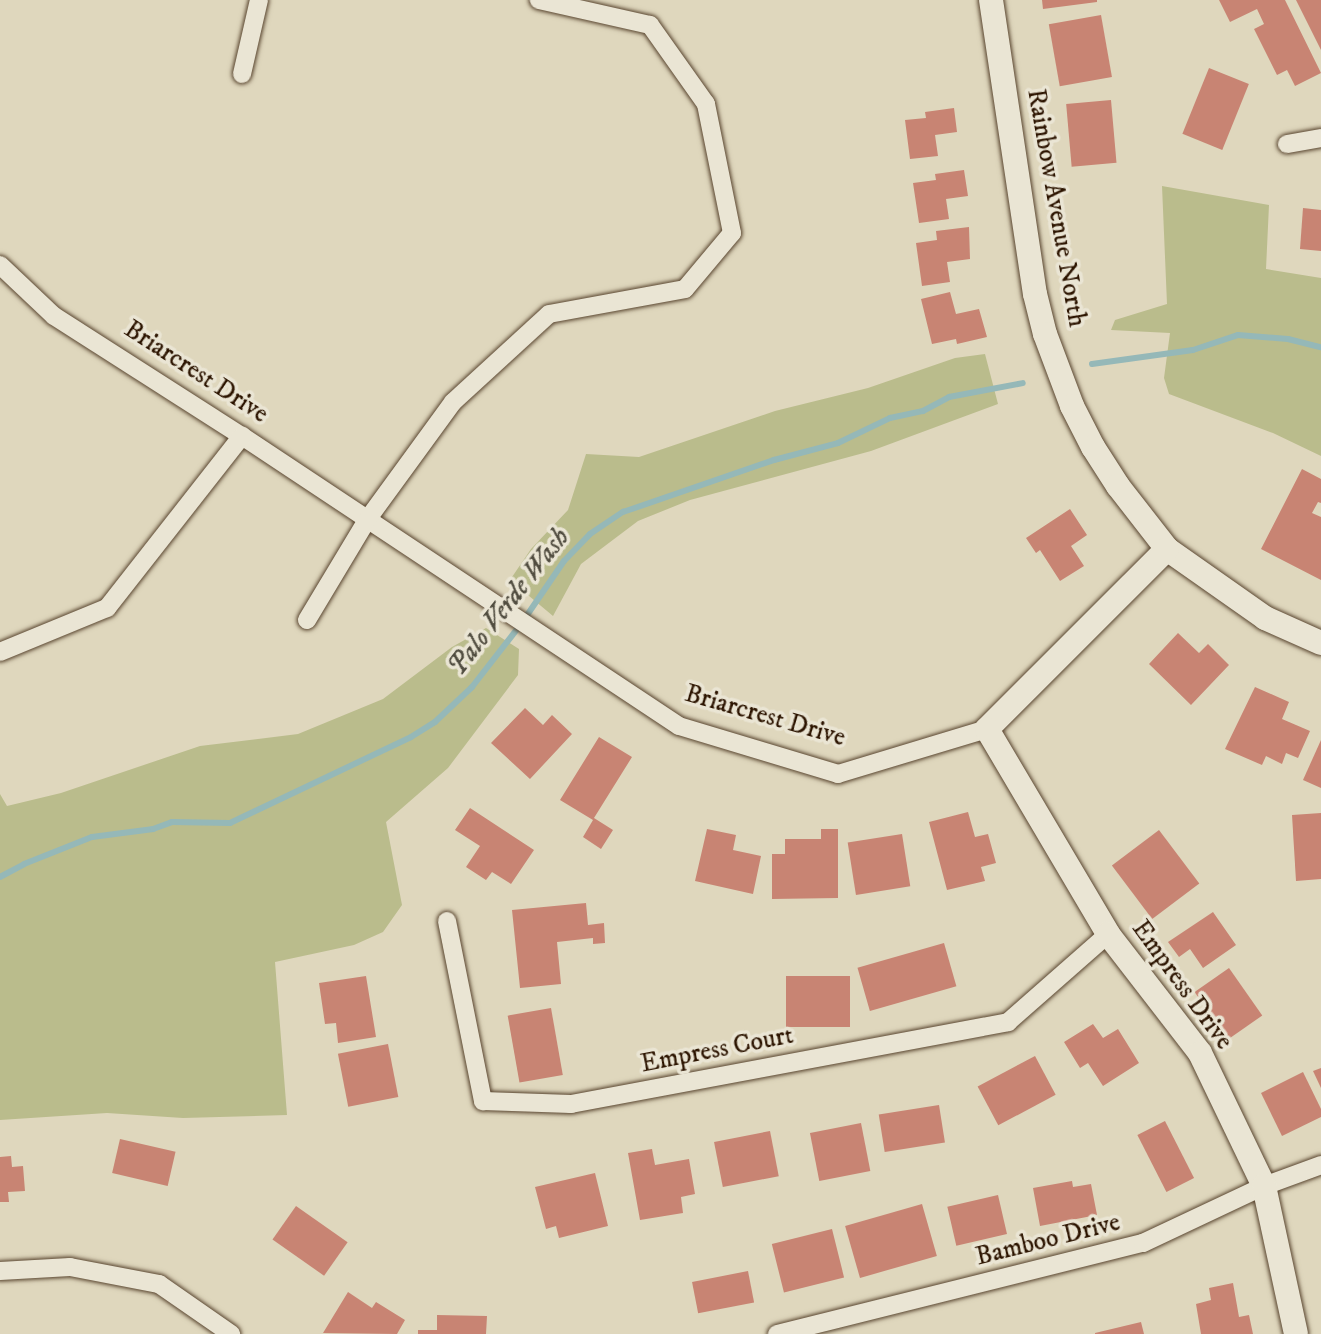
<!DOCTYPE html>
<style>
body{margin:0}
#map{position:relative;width:1321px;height:1334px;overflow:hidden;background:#dfd7bd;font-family:"IM FELL DW Pica",serif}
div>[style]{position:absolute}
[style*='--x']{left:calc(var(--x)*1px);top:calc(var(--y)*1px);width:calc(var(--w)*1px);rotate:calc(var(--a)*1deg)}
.green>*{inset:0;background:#babc8c}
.stream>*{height:6px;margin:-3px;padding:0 3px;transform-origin:3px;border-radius:3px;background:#95b8b8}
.building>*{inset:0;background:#c88473;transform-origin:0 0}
.roads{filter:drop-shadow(0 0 2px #59452f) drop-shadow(0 0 2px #59452f)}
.street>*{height:18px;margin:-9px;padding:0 9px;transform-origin:9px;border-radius:9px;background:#eae5d4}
.secondary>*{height:24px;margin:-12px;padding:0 12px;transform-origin:12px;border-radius:12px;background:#eae5d4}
span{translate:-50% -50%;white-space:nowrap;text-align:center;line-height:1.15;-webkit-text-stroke:7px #eae5d4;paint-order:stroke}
.street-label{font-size:26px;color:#2c1400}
.water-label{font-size:28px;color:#514d40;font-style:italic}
</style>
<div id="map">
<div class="green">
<i style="clip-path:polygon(1162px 186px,1269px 205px,1266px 269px,1321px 278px,1321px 456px,1273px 433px,1169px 394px,1164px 378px,1170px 333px,1111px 330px,1115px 320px,1167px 304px)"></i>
<i style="clip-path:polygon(985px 354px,998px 404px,871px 451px,690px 500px,638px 521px,581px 564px,553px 616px,510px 580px,531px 549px,568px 510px,586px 454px,639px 457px,775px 411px,868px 388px,955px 358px)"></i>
<i style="clip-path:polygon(486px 628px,519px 649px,518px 675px,448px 768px,386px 822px,402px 905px,383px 932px,354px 945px,275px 962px,287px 1115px,183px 1118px,107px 1113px,0 1120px,0 794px,7px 806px,61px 793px,200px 746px,298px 734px,383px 699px,452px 647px)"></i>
</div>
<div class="stream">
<i style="--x:1092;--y:364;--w:102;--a:-7.9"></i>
<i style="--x:1193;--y:350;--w:47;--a:-18.4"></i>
<i style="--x:1238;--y:335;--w:50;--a:4.6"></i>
<i style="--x:1288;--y:339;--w:34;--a:14"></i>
<i style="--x:0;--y:877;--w:27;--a:-28"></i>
<i style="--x:24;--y:864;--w:73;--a:-21.7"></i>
<i style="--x:92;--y:837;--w:62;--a:-7.5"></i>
<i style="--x:153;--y:829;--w:20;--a:-20"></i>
<i style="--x:172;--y:822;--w:58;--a:1"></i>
<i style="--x:230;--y:823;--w:200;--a:-25.4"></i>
<i style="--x:411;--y:737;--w:28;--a:-32"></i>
<i style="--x:435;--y:722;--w:51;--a:-43.4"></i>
<i style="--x:472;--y:687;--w:80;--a:-52.1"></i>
<i style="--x:521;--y:624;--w:76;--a:-55.7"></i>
<i style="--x:564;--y:561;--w:37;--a:-46"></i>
<i style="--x:590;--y:534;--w:40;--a:-34"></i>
<i style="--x:623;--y:512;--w:160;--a:-19"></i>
<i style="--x:774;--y:460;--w:66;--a:-14.9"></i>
<i style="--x:838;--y:443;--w:58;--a:-25.7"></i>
<i style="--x:890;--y:418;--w:34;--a:-12"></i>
<i style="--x:923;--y:411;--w:30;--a:-28"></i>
<i style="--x:949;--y:397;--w:75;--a:-10.7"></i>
</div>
<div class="building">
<i style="clip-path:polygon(1042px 0,1097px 0,1097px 2px,1043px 9px)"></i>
<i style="clip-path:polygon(1219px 0,1285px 0,1321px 73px,1295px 86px,1287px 70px,1277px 75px,1254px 29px,1264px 24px,1257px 9px,1230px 22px)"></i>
<i style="clip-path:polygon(1296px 0,1321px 0,1321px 50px)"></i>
<i style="left:1101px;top:15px;width:63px;height:53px;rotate:80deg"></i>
<i style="left:1209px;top:68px;width:43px;height:71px;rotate:22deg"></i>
<i style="left:1111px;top:100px;width:63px;height:45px;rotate:85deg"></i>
<i style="clip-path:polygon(954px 108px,957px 132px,935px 135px,938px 156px,910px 159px,905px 120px,926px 118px,925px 112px)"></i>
<i style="clip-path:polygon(964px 170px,968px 196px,946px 199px,949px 219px,919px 223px,913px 183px,936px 180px,935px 174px)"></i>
<i style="clip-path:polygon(1303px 208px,1321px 210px,1321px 251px,1300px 249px)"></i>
<i style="clip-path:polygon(969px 227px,970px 259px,947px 262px,950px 282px,922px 286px,916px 243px,937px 240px,936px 231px)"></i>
<i style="clip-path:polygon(950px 292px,956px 314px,979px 309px,987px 337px,957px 344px,956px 339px,932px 344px,921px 299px)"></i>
<i style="clip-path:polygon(1302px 469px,1321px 479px,1321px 503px,1318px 502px,1312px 513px,1321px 517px,1321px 580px,1261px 549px)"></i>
<i style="clip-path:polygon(1070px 509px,1087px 535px,1071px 546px,1084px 566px,1060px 581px,1040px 550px,1036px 553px,1026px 538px)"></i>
<i style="clip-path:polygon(1178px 633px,1199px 653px,1208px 644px,1229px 665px,1191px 705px,1149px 664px)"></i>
<i style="clip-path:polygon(1255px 687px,1289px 702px,1282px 719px,1310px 731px,1298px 758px,1286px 753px,1282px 764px,1266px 756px,1262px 765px,1225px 749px)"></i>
<i style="clip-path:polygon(525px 708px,543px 725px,552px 715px,572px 734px,530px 779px,491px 743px)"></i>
<i style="clip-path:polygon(599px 737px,632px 757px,594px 818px,613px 830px,601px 849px,583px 837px,593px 820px,560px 800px)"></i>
<i style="clip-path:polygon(1321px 740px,1321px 788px,1303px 780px)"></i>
<i style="clip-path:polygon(470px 808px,534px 850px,511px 884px,492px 872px,486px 880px,466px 867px,480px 846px,455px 830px)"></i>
<i style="clip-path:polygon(968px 812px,975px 837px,988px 834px,996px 863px,981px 867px,985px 881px,947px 890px,929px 822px)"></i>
<i style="clip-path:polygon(1321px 813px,1321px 879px,1296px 881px,1292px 815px)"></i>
<i style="clip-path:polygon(707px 829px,736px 835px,733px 850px,761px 856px,753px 894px,695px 881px)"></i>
<i style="clip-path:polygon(821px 829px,838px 829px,838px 898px,772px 899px,772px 854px,785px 854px,785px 839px,821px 839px)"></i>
<i style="left:1159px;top:830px;width:67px;height:59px;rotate:53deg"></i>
<i style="left:902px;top:834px;width:53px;height:55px;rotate:81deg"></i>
<i style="clip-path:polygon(586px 903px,588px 925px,604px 923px,605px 943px,593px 944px,593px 938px,557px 942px,561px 984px,520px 988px,512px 910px)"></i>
<i style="clip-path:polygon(1213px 912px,1236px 945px,1203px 968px,1190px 949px,1179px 957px,1168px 942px)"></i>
<i style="left:944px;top:943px;width:45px;height:90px;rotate:74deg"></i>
<i style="left:1229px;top:968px;width:58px;height:42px;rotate:55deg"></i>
<i style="clip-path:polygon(366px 976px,376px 1037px,338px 1043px,336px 1023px,325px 1024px,319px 983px)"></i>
<i style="left:786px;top:976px;width:64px;height:51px"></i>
<i style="left:551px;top:1008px;width:68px;height:44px;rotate:80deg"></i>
<i style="clip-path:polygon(1093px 1024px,1103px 1038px,1118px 1029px,1139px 1063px,1103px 1086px,1088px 1063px,1080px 1068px,1064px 1042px)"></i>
<i style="left:388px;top:1044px;width:54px;height:51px;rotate:79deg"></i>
<i style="left:1035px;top:1056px;width:44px;height:65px;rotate:62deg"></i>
<i style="clip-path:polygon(1321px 1068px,1321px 1088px,1313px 1071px)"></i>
<i style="clip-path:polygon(1303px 1072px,1321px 1109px,1321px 1117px,1282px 1136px,1261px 1093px)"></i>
<i style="left:939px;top:1105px;width:38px;height:61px;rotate:81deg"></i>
<i style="left:1165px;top:1121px;width:64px;height:31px;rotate:63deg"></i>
<i style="left:861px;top:1123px;width:49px;height:52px;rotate:79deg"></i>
<i style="left:770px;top:1131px;width:46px;height:57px;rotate:79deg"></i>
<i style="left:120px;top:1139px;width:57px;height:35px;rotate:13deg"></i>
<i style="clip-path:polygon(652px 1149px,655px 1165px,689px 1159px,695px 1194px,681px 1197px,683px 1213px,640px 1220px,628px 1153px)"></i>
<i style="clip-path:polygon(11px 1156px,12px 1167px,23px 1166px,25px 1191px,8px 1192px,9px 1202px,0 1202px,0 1157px)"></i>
<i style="clip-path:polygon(595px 1173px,608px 1226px,559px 1238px,556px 1226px,546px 1229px,535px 1187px)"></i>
<i style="clip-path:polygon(1072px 1181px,1073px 1187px,1091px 1184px,1097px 1215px,1040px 1226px,1033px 1188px)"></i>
<i style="left:998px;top:1195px;width:40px;height:52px;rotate:77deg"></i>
<i style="left:922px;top:1204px;width:54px;height:80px;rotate:74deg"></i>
<i style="left:296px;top:1206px;width:63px;height:41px;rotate:35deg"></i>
<i style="left:832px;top:1229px;width:50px;height:62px;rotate:76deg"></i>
<i style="left:748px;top:1271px;width:32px;height:57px;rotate:79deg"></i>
<i style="clip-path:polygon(1233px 1283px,1239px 1317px,1249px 1315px,1253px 1334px,1201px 1334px,1196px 1304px,1211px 1300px,1209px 1288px)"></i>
<i style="clip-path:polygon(348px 1292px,372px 1308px,376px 1302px,405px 1320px,397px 1334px,323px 1333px)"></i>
<i style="clip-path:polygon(437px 1315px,487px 1316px,486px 1334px,418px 1334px,418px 1330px,437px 1330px)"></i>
<i style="clip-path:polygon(1141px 1322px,1144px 1334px,1095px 1334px,1095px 1333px)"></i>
</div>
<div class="roads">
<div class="street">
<i style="--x:242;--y:74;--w:76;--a:-77.1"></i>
<i style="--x:1287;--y:144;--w:35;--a:-10"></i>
<i style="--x:0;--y:265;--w:74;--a:43.4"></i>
<i style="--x:54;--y:316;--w:223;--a:32.6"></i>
<i style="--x:242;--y:436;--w:524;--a:33.57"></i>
<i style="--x:679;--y:726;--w:166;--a:16.8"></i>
<i style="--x:838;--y:774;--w:156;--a:-16.8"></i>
<i style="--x:307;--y:620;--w:117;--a:-59"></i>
<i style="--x:367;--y:520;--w:146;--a:-53.9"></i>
<i style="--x:453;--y:402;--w:130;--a:-42.5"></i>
<i style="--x:549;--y:314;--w:138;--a:-10.4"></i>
<i style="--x:685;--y:289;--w:73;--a:-50"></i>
<i style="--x:732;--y:233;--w:132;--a:-101.4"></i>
<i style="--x:706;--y:104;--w:97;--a:-125.3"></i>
<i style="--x:650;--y:25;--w:114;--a:-167.3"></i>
<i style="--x:0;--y:652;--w:116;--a:-22.4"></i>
<i style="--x:107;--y:608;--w:219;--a:-51.9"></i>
<i style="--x:447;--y:921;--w:184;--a:78.7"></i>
<i style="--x:483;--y:1101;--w:88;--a:2"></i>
<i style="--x:571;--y:1104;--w:445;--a:-10.6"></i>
<i style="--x:1008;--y:1022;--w:133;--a:-41.3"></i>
<i style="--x:0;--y:1271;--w:70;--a:-3.3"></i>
<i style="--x:70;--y:1267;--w:91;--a:10.8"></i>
<i style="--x:159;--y:1284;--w:88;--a:34.8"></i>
<i style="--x:777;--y:1334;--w:377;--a:-14"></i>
<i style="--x:1143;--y:1243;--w:134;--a:-25.2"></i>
<i style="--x:1264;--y:1186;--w:61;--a:-20.2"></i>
</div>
<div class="secondary">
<i style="--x:991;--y:0;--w:297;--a:81.5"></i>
<i style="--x:1035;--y:294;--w:41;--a:76"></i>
<i style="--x:1045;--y:334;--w:77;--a:69.4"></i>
<i style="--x:1072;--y:406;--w:46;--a:62.9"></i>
<i style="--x:1093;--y:447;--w:46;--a:57.3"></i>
<i style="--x:1118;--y:486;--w:80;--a:52.1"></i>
<i style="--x:1167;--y:549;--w:120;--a:35.1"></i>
<i style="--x:1265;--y:618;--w:61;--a:24.1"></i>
<i style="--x:1167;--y:549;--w:255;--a:135"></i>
<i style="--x:987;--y:729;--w:238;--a:59.4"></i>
<i style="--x:1108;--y:934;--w:150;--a:52.3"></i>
<i style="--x:1200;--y:1053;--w:148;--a:64.3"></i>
<i style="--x:1264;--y:1186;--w:151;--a:77.8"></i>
</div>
</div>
<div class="street-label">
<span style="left:1056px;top:208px;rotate:80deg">Rainbow Avenue North</span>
<span style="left:196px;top:372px;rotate:33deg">Briarcrest Drive</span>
<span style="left:765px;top:716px;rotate:16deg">Briarcrest Drive</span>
<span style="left:1182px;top:985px;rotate:54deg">Empress Drive</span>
<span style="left:717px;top:1050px;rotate:-11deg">Empress Court</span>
<span style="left:1048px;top:1240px;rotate:-14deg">Bamboo Drive</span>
</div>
<div class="water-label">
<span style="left:509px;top:602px;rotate:-52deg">Palo Verde Wash</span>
</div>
</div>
